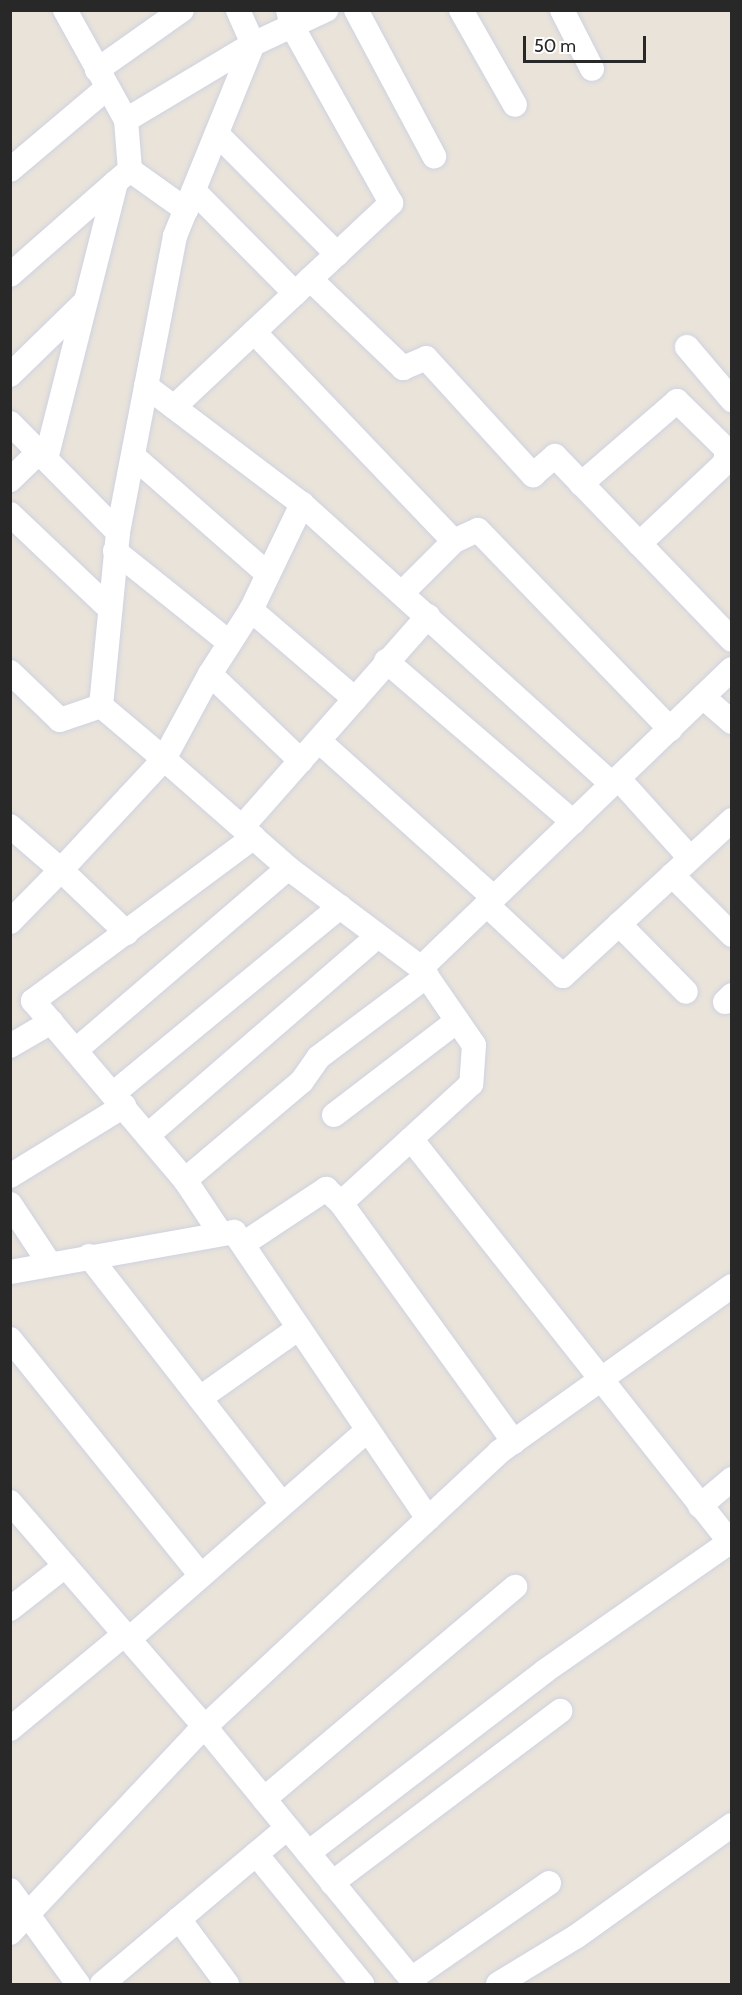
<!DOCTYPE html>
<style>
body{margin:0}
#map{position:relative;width:742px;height:1995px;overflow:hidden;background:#e9e3da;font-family:Cabin,sans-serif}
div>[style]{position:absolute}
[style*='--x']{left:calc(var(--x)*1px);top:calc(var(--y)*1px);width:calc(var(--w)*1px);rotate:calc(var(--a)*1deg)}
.roads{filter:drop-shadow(0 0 2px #cfd2e0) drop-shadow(0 0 2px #cfd2e0)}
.minor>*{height:24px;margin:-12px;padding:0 12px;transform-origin:12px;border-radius:12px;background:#fff}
span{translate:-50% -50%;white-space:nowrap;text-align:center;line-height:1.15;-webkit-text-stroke:5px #fff;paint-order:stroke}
.frame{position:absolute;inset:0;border:12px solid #282828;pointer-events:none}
.scale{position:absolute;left:523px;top:36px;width:123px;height:27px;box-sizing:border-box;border:3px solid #282828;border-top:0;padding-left:8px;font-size:18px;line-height:21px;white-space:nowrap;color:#282828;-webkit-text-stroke:4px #fff;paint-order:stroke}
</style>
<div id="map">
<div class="roads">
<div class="minor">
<i style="--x:65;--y:10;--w:126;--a:61"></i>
<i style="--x:126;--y:120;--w:50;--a:85.4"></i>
<i style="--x:130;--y:170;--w:69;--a:35.5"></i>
<i style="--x:356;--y:10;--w:166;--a:61.9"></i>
<i style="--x:461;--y:10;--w:109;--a:60.4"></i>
<i style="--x:562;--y:10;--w:66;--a:63"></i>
<i style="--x:97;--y:70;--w:104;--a:-35.2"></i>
<i style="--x:126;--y:120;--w:148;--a:-30.9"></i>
<i style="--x:253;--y:44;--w:37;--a:-114"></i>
<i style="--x:217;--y:134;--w:170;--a:45"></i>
<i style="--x:10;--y:170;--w:127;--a:-40.2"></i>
<i style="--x:194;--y:191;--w:144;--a:45.3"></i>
<i style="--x:10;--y:275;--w:141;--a:-41.3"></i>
<i style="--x:310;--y:279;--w:129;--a:43.7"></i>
<i style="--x:403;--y:368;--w:25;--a:-23"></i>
<i style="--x:426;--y:358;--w:159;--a:47.6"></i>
<i style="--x:533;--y:475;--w:29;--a:-41"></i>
<i style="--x:555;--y:456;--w:255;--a:46.1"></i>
<i style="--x:254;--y:332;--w:289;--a:46.3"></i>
<i style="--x:687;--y:347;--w:70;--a:49.7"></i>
<i style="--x:10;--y:375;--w:103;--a:-44.2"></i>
<i style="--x:146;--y:386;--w:196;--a:37.1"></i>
<i style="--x:302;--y:504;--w:418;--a:42.1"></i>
<i style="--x:174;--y:407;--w:298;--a:-43.2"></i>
<i style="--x:391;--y:203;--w:203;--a:-119.2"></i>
<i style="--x:292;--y:26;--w:16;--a:-104"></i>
<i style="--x:10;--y:423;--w:153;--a:45.3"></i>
<i style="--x:133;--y:456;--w:179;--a:41.2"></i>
<i style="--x:46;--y:459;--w:286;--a:-75.8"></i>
<i style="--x:116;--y:182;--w:18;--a:-41"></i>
<i style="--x:10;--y:480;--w:40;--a:-44"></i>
<i style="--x:581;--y:484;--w:127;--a:-40.8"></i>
<i style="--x:677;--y:401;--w:70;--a:44.4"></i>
<i style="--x:727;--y:450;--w:13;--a:99"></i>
<i style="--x:725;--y:463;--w:118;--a:136.7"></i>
<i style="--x:10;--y:514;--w:138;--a:43.5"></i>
<i style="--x:115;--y:551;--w:147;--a:38.7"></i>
<i style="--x:402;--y:593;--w:74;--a:-45"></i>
<i style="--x:454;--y:541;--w:26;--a:-25"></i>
<i style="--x:478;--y:530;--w:277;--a:46"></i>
<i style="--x:251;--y:610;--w:137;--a:40.6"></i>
<i style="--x:386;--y:661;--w:247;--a:40.7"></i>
<i style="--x:10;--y:672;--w:69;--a:43.8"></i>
<i style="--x:60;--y:720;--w:43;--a:-18.9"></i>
<i style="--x:210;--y:674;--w:97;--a:118.4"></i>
<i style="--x:164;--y:759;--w:165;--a:41.3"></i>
<i style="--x:288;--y:868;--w:166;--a:36.9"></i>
<i style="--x:421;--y:968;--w:93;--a:55.5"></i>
<i style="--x:474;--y:1045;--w:39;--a:94"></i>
<i style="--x:471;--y:1084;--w:176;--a:137.5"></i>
<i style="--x:341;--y:1203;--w:295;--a:54.1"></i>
<i style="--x:703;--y:697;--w:38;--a:41"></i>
<i style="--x:319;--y:741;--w:235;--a:41.9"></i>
<i style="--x:301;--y:761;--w:126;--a:-136.3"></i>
<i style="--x:210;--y:674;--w:76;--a:-57.4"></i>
<i style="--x:251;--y:610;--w:118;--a:-64.3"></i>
<i style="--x:618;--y:778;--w:108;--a:48"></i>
<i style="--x:10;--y:826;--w:67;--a:40.8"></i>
<i style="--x:61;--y:870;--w:151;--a:-47.1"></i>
<i style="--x:164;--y:759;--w:82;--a:-139.9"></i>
<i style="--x:101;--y:706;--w:175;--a:-84.4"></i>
<i style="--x:118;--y:532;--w:301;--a:-79.1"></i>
<i style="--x:175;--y:236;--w:207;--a:-67.9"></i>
<i style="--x:253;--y:44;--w:81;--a:-25"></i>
<i style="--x:243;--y:826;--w:280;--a:-48.6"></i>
<i style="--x:672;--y:875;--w:85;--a:45"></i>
<i style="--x:487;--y:905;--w:104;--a:43.1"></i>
<i style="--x:563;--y:976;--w:230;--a:-42.7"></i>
<i style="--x:10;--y:922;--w:73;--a:-45.6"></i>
<i style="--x:61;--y:870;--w:91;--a:43.7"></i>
<i style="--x:619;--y:924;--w:95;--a:45.4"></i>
<i style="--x:421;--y:968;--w:431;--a:-43.9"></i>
<i style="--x:725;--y:1002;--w:10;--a:-45"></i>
<i style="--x:10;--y:1046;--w:48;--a:-30.3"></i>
<i style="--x:76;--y:1050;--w:279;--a:-40.6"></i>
<i style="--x:114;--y:1093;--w:293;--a:-39.5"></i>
<i style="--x:334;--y:1115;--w:155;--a:-37.4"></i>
<i style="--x:148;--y:1135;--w:304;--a:-40.9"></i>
<i style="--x:10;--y:1176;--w:134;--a:-31.6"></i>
<i style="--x:185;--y:1180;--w:235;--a:-130.3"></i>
<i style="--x:33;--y:1001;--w:275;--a:-36.6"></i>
<i style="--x:10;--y:1204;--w:71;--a:56.5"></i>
<i style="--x:221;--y:1234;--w:65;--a:-123.7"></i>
<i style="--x:185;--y:1180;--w:153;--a:-40.2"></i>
<i style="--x:302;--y:1081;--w:29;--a:-55"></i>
<i style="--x:319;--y:1057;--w:135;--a:-36.9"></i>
<i style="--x:243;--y:1244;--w:100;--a:-33.5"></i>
<i style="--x:326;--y:1189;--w:21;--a:43"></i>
<i style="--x:89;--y:1256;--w:314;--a:52.1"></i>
<i style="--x:10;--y:1272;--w:228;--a:-10.1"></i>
<i style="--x:234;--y:1232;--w:346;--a:55.9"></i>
<i style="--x:10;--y:1339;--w:304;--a:51.1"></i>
<i style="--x:200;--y:1398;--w:121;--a:-35.3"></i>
<i style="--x:10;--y:1502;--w:298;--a:49.1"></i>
<i style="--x:205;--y:1727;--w:332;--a:50.7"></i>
<i style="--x:700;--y:1506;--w:42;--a:-40.2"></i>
<i style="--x:10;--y:1609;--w:70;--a:-38"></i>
<i style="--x:129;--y:1639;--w:317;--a:-41.2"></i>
<i style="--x:10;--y:1729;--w:149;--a:-39.6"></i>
<i style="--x:264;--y:1799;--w:329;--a:-40.2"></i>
<i style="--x:308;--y:1853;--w:299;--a:-37.5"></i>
<i style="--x:545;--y:1671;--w:226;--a:-34.9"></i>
<i style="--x:730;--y:1542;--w:514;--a:-128.36"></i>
<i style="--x:256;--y:1854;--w:168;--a:50.8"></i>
<i style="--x:332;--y:1883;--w:286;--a:-37"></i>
<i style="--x:10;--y:1890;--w:116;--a:54.1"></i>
<i style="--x:179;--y:1919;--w:141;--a:-40.1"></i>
<i style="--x:10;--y:1933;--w:272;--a:-46.8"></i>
<i style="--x:196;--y:1735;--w:415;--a:-43"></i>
<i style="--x:499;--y:1452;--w:286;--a:-35.5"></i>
<i style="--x:411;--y:1979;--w:168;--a:-34.8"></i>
<i style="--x:102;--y:1984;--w:101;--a:-40.2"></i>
<i style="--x:179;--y:1919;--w:81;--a:53.6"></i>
<i style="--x:498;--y:1984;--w:92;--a:-31.3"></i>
<i style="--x:577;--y:1936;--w:191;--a:-35.6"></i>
</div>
</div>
<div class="frame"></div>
<div class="scale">50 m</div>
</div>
